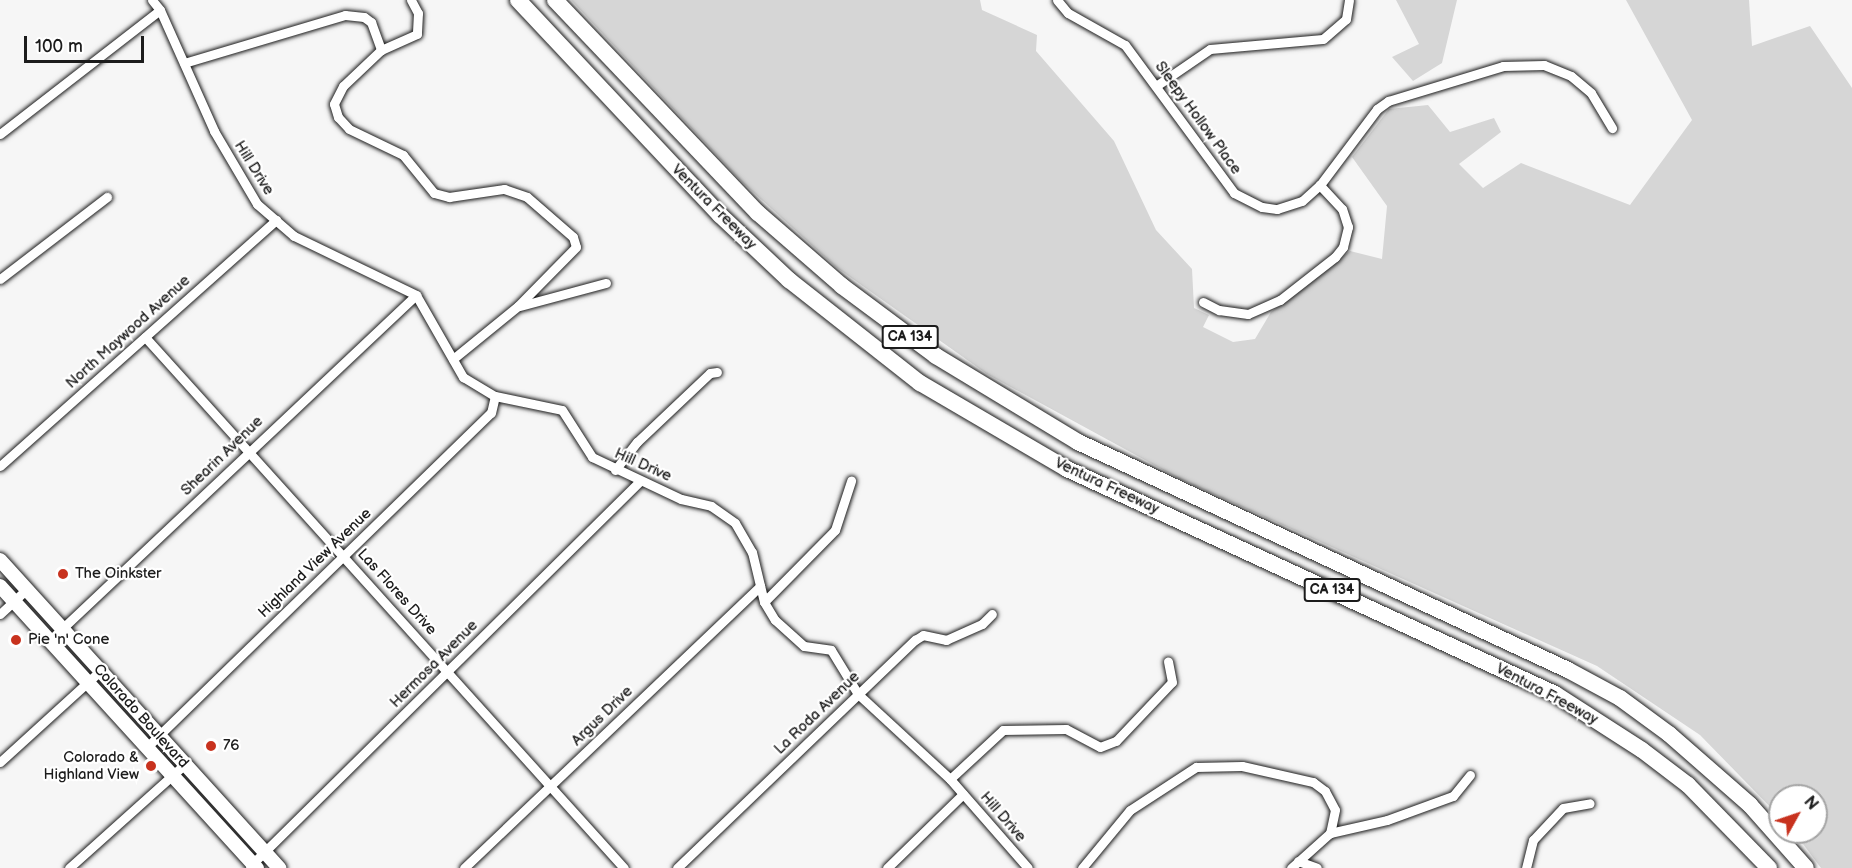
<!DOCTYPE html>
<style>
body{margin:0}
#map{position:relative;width:1852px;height:868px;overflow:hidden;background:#f6f6f6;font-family:"Balsamiq Sans",sans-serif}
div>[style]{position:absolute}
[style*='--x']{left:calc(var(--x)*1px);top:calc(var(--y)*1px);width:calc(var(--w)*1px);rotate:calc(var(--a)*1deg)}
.green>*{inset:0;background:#d6d6d6}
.roads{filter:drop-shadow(0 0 2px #1c1c1c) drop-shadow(0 0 2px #1c1c1c)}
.minor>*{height:9px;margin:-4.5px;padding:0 4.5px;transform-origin:4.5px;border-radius:4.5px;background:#fff}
.primary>*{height:14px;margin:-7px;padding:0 7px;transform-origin:7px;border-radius:7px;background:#fff}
.motorway>*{height:16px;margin:-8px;padding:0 8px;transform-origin:8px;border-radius:8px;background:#fff}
.dots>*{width:16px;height:16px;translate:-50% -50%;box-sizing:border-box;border:3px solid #fff;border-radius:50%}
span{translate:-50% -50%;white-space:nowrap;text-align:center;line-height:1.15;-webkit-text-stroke:4.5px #fff;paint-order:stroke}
.shield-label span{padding:2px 4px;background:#fff;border:2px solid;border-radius:4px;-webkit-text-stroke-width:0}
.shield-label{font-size:14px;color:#1c1c1c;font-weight:700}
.street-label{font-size:15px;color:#1c1c1c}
.poi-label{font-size:15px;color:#1c1c1c}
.left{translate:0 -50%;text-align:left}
.right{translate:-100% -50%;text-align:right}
.north{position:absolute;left:1768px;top:784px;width:60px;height:60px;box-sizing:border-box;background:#fff;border:2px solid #a4a4a4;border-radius:50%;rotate:50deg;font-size:16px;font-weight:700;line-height:24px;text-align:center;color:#1c1c1c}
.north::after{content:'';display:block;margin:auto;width:21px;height:27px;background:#c8321e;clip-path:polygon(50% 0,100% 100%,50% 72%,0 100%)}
.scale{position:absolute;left:24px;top:36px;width:120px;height:27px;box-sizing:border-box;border:3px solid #1c1c1c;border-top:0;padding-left:8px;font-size:18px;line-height:21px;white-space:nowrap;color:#1c1c1c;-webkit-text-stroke:4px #fff;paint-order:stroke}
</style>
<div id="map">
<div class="green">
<i style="clip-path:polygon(571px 0,980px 0,982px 10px,1037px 35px,1036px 51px,1114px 141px,1156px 230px,1192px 269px,1194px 308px,1209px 315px,1203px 327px,1233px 342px,1255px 339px,1271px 312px,1350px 251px,1382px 259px,1387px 206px,1352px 157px,1389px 109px,1428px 105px,1450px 132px,1494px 118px,1501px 132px,1459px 164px,1483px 188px,1521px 163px,1630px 205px,1692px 120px,1626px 0,1749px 0,1752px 46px,1810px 26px,1852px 88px,1852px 868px,1821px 868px,1794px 832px,1816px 832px,1816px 796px,1780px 796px,1780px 817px,1700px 735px,1597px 666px,1178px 478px,987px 374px,836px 267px,742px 182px)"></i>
<i style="clip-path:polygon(1396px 0,1457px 0,1442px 63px,1413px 81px,1392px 57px,1419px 44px)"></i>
</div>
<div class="roads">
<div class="minor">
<i style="--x:152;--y:0;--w:13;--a:51"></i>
<i style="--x:160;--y:10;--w:133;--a:65.9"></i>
<i style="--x:214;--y:131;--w:85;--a:59.5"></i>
<i style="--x:257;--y:204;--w:49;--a:40.9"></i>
<i style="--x:294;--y:236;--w:136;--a:25.8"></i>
<i style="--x:416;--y:295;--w:95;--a:60.2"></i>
<i style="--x:463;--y:377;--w:37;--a:31"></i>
<i style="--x:495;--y:396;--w:68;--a:11.8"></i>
<i style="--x:562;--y:410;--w:56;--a:57.4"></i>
<i style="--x:592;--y:457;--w:98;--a:25.3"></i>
<i style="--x:681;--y:499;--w:31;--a:13"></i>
<i style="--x:711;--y:506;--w:29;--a:35"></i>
<i style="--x:735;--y:523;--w:34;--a:60"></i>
<i style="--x:752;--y:552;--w:51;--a:76.5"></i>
<i style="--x:764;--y:602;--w:21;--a:59"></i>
<i style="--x:775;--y:620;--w:39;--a:42"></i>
<i style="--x:804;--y:646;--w:27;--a:8"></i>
<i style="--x:831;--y:650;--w:52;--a:58.5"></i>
<i style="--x:858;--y:694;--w:125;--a:42.7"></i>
<i style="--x:950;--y:779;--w:118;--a:48.8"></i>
<i style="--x:411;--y:0;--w:15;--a:62"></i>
<i style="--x:418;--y:13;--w:21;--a:93"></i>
<i style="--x:417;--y:34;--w:39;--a:156"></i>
<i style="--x:381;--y:50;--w:52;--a:136.5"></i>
<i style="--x:343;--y:86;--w:20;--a:117"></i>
<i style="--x:334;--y:104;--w:14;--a:73"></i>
<i style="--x:338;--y:117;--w:16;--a:47"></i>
<i style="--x:349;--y:129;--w:60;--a:25.7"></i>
<i style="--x:403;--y:155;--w:49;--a:50.8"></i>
<i style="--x:434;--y:193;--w:16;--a:15"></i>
<i style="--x:449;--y:197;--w:56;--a:-8.3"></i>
<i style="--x:504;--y:189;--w:24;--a:19"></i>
<i style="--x:527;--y:197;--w:61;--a:41"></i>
<i style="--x:573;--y:237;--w:10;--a:73"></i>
<i style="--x:576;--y:247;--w:83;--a:134.5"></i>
<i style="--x:518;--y:306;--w:84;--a:140.8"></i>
<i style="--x:1057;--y:0;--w:17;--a:50"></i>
<i style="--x:1068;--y:13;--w:65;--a:29.3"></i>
<i style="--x:1125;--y:45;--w:184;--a:53.6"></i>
<i style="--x:1234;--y:193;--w:31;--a:27"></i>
<i style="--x:1262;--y:207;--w:15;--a:8"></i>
<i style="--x:1277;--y:209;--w:26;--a:-18"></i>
<i style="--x:1302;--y:201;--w:24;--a:-42"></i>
<i style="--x:1320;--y:185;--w:95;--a:-53.1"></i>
<i style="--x:1377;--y:109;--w:14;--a:-36"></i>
<i style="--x:1388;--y:101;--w:120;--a:-16.9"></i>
<i style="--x:1503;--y:66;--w:41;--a:-1.4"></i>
<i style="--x:1544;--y:65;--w:29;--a:22"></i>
<i style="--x:1571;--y:76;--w:26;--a:40"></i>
<i style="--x:1591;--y:93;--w:41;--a:59"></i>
<i style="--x:184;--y:63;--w:168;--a:-16.6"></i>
<i style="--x:345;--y:15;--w:19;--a:6"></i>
<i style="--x:364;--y:17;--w:9;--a:36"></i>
<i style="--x:371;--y:22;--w:30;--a:70"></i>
<i style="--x:1156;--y:86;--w:65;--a:-34.4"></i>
<i style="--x:1210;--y:49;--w:113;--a:-5.1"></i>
<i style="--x:1323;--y:39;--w:30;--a:-41"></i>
<i style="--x:1346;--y:19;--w:19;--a:-81"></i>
<i style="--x:0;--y:134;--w:202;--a:-37.8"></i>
<i style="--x:0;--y:279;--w:135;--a:-37.5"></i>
<i style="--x:1203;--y:302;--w:18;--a:27"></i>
<i style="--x:1219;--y:310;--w:29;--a:8"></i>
<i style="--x:1248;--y:314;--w:35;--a:-24"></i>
<i style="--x:1280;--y:300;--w:70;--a:-38"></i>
<i style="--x:1335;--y:257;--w:13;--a:-51"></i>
<i style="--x:1343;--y:247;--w:21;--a:-76"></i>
<i style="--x:1348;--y:227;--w:19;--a:-108"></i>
<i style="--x:1342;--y:209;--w:33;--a:-133"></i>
<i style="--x:520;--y:306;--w:89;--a:-15"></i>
<i style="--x:145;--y:337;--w:715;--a:47.95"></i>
<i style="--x:0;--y:466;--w:370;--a:-41.7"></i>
<i style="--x:615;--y:470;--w:36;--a:-52"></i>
<i style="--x:637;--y:442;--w:100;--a:-43.4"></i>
<i style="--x:710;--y:373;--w:7;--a:-8"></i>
<i style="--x:764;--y:602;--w:101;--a:-45.4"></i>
<i style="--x:835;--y:530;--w:52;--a:-71.9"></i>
<i style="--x:0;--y:614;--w:35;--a:-43"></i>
<i style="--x:49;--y:641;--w:504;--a:-43.31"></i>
<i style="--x:147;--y:747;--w:479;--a:-44.2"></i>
<i style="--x:491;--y:413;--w:17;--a:-77"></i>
<i style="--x:0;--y:762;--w:135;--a:-42.3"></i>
<i style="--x:950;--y:779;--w:72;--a:-42.8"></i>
<i style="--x:1003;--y:730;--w:63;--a:-0.9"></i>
<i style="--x:1066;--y:729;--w:38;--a:28"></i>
<i style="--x:1100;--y:747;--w:17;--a:-21"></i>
<i style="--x:1116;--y:741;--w:81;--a:-46.5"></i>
<i style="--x:1172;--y:682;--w:21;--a:-101"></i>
<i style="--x:1298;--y:861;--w:20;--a:20"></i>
<i style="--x:250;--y:866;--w:548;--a:-44.63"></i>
<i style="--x:69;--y:868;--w:156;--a:-41.9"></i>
<i style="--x:464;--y:868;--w:409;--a:-43.6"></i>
<i style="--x:677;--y:868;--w:330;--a:-43.8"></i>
<i style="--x:915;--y:640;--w:9;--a:-32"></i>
<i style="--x:923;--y:635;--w:24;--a:12"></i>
<i style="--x:946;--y:640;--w:39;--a:-24"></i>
<i style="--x:982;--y:624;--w:14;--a:-45"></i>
<i style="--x:887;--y:868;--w:106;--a:-44.2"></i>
<i style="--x:1082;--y:868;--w:75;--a:-50.4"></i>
<i style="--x:1130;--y:810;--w:79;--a:-33.1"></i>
<i style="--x:1196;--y:767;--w:46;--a:-1.2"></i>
<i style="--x:1242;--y:766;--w:73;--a:12.7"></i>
<i style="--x:1313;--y:782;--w:15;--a:37"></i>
<i style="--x:1325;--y:791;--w:21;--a:62"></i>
<i style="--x:1335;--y:810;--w:24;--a:102"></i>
<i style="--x:1291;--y:868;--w:52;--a:-41.9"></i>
<i style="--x:1330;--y:833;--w:58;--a:-12.8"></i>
<i style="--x:1387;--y:820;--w:70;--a:-20"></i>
<i style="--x:1453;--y:796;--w:27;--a:-51"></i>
<i style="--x:1526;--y:868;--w:29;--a:-76"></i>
<i style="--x:1533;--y:840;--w:44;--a:-46.8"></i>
<i style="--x:1563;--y:808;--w:27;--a:-10"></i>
</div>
<div class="primary">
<i style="--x:0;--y:560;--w:416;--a:47.8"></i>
<i style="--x:0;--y:586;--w:382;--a:47.7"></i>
</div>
<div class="motorway">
<i style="--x:518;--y:0;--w:295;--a:46.8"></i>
<i style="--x:720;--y:215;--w:95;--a:43.3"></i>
<i style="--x:789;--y:280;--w:167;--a:38.2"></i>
<i style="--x:920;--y:383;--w:170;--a:30.3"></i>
<i style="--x:1067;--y:469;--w:537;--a:24.75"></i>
<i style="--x:1555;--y:694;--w:103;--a:32.8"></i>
<i style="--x:1642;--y:750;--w:58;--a:37.3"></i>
<i style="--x:1688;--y:785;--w:116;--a:45.7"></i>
<i style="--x:555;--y:0;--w:294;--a:46.4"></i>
<i style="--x:758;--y:213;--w:111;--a:41"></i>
<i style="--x:842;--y:286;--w:117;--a:36.7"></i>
<i style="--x:936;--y:356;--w:166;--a:31.2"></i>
<i style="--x:1078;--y:442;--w:540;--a:24.95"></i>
<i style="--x:1568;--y:670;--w:59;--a:28.3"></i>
<i style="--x:1620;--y:698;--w:61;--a:36.3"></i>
<i style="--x:1669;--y:734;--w:108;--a:41.2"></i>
<i style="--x:1750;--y:805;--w:84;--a:48.4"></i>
</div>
</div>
<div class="dots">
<i style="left:63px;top:574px;background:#c8321e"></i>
<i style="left:16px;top:640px;background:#c8321e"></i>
<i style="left:211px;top:746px;background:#c8321e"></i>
<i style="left:151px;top:766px;background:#c8321e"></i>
</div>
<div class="shield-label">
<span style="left:910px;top:337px">CA 134</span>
<span style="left:1332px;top:590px">CA 134</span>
</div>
<div class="street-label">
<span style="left:1198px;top:118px;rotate:54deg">Sleepy Hollow Place</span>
<span style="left:254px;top:168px;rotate:58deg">Hill Drive</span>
<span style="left:714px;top:207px;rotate:45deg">Ventura Freeway</span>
<span style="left:128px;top:332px;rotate:-42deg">North Maywood Avenue</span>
<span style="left:222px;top:456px;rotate:-44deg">Shearin Avenue</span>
<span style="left:643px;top:465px;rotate:24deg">Hill Drive</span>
<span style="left:1107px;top:486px;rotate:25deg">Ventura Freeway</span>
<span style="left:315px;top:563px;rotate:-44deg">Highland View Avenue</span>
<span style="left:397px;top:592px;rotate:48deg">Las Flores Drive</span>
<span style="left:434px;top:664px;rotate:-45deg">Hermosa Avenue</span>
<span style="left:1547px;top:694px;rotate:28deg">Ventura Freeway</span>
<span style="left:817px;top:713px;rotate:-44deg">La Roda Avenue</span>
<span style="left:141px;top:716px;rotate:48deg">Colorado Boulevard</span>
<span style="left:602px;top:716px;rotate:-44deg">Argus Drive</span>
<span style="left:1003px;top:817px;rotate:49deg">Hill Drive</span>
</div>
<div class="poi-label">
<span class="left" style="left:75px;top:574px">The Oinkster</span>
<span class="left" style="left:28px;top:640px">Pie 'n' Cone</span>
<span class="left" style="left:223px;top:746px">76</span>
<span class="right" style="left:139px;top:766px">Colorado &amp;<br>Highland View</span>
</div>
<div class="north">N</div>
<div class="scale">100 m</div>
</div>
